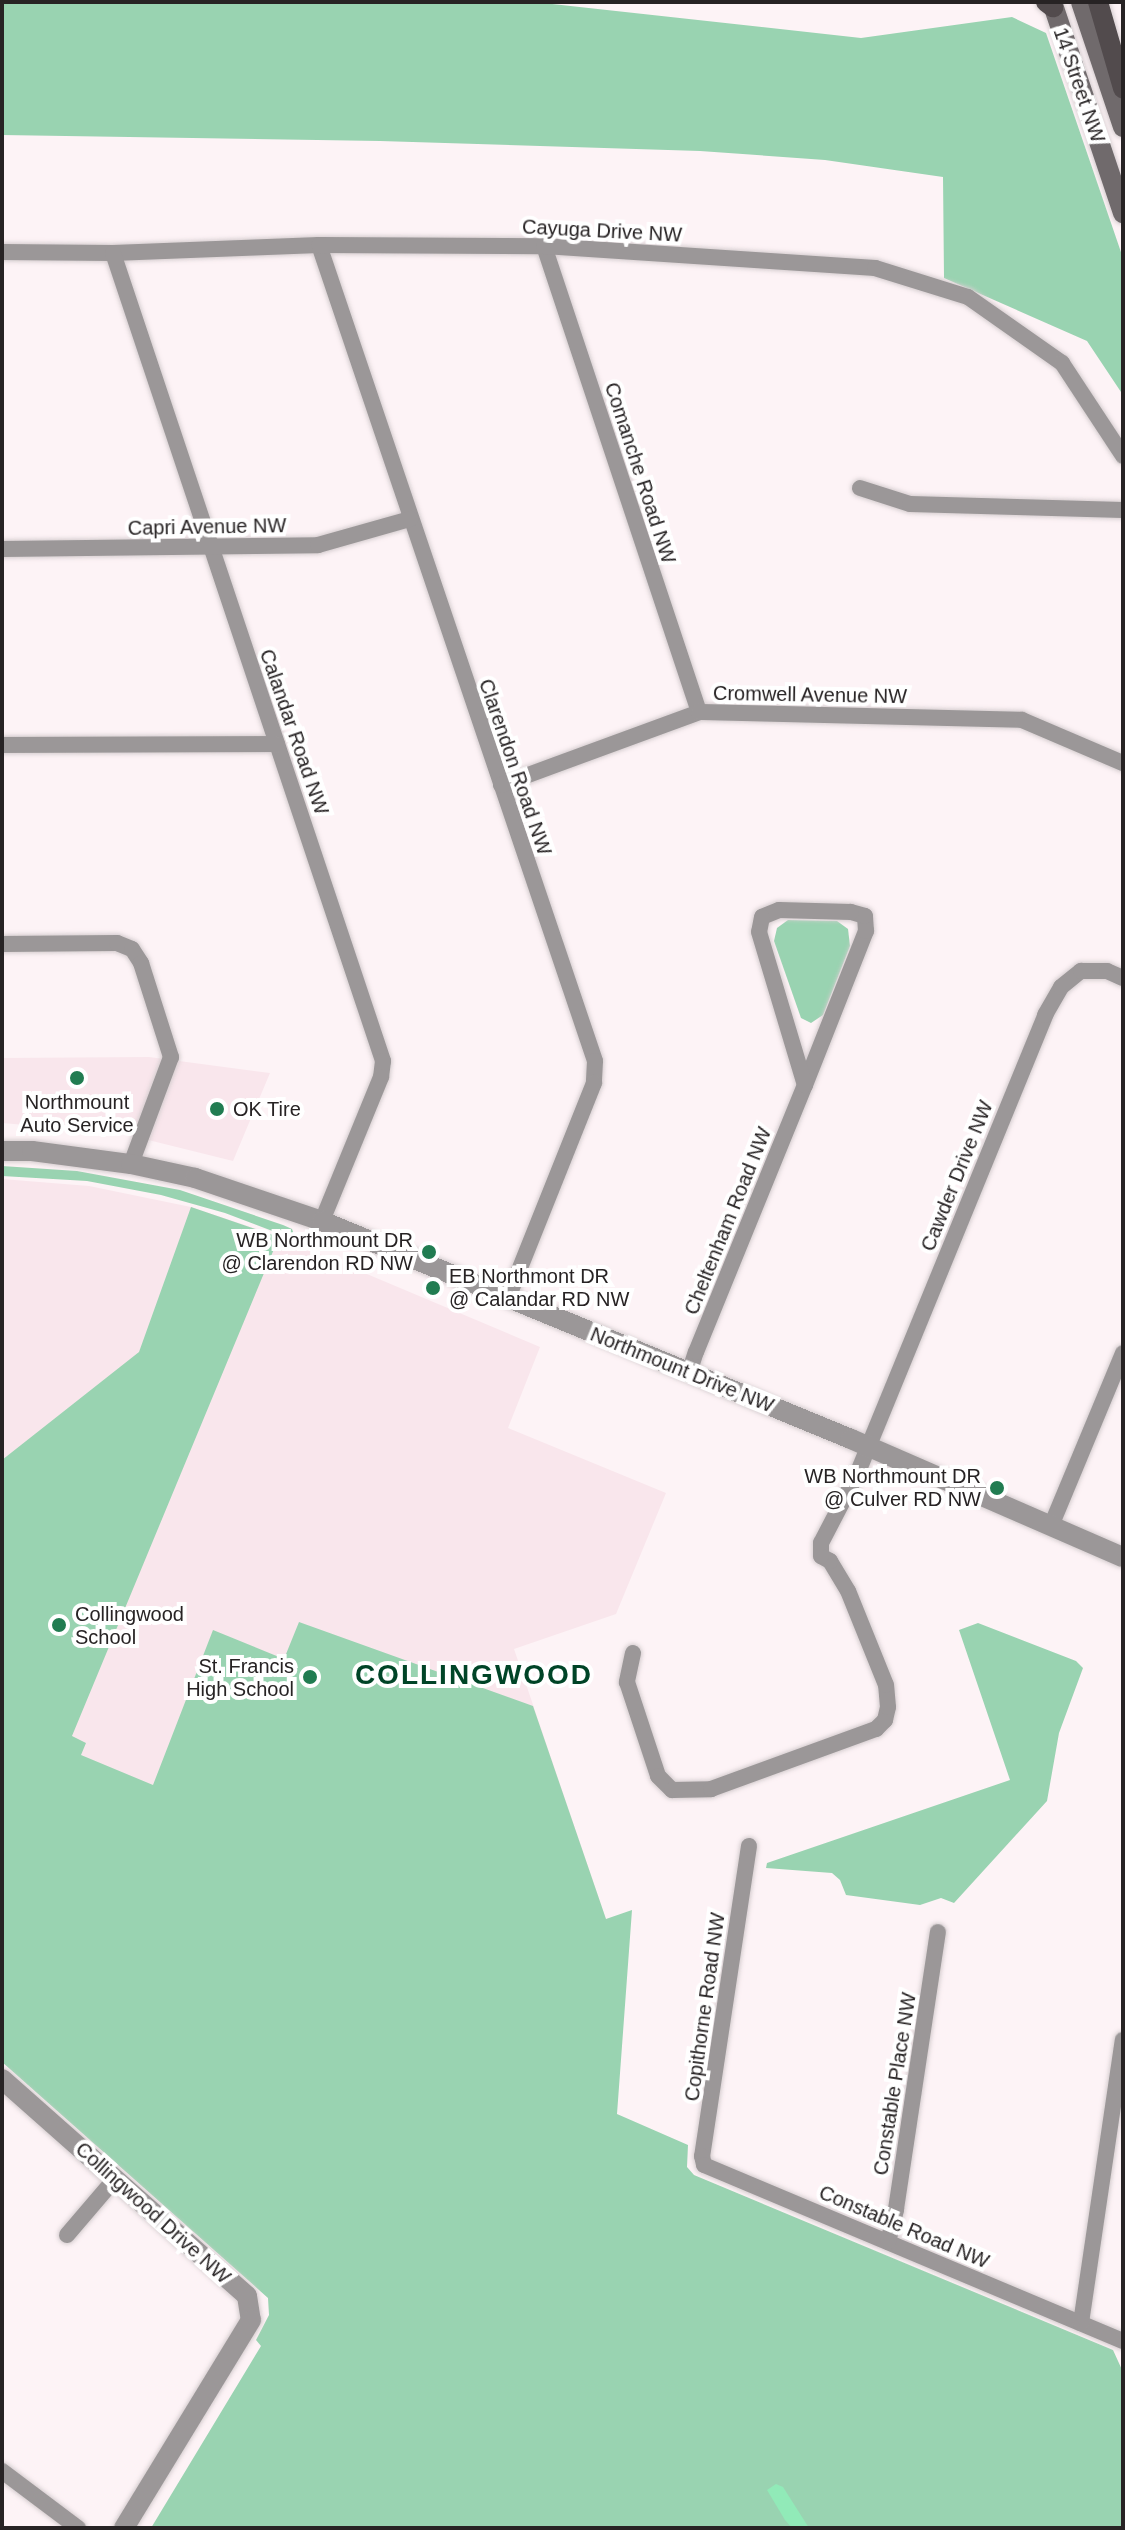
<!DOCTYPE html>
<style>
body{margin:0}
#map{position:relative;width:1125px;height:2530px;overflow:hidden;background:#fdf3f6;font-family:Helvetica,sans-serif}
div>[style]{position:absolute}
[style*='--x']{left:calc(var(--x)*1px);top:calc(var(--y)*1px);width:calc(var(--w)*1px);rotate:calc(var(--a)*1deg)}
.built>*{inset:0;background:#f9e6ec}
.green>*{inset:0;background:#99d3b1}
.water>*{inset:0;background:#91eab8}
.roads{filter:drop-shadow(0 0 2px #d6ced0) drop-shadow(0 0 2px #d6ced0)}
.minor>*{height:16px;margin:-8px;padding:0 8px;transform-origin:8px;border-radius:8px;background:#9b9798}
.tertiary>*{height:20px;margin:-10px;padding:0 10px;transform-origin:10px;border-radius:10px;background:#9b9798}
.secondary>*{height:20px;margin:-10px;padding:0 10px;transform-origin:10px;border-radius:10px;background:#706a6c}
.primary>*{height:20px;margin:-10px;padding:0 10px;transform-origin:10px;border-radius:10px;background:#524b4d}
.dots>*{width:22px;height:22px;translate:-50% -50%;box-sizing:border-box;border:4px solid #fff;border-radius:50%}
span{translate:-50% -50%;white-space:nowrap;text-align:center;line-height:1.15;-webkit-text-stroke:8px #fff;paint-order:stroke}
.street-label{font-size:20px;color:#272324}
.poi-label{font-size:20px;color:#272324}
.left{translate:0 -50%;text-align:left}
.right{translate:-100% -50%;text-align:right}
.district-label{font-size:28px;color:#004427;font-weight:700;letter-spacing:2px}
.frame{position:absolute;inset:0;border:4px solid #272324;pointer-events:none}
</style>
<div id="map">
<div class="built">
<i style="clip-path:polygon(149px 1057px,270px 1073px,233px 1161px,120px 1133px,2px 1123px,2px 1058px)"></i>
<i style="clip-path:polygon(2px 1179px,89px 1186px,191px 1207px,272px 1234px,540px 1347px,508px 1428px,666px 1493px,616px 1614px,514px 1649px,606px 1919px,2px 1869px)"></i>
</div>
<div class="green">
<i style="clip-path:polygon(2px 2px,534px 2px,861px 38px,1012px 17px,1046px 33px,1123px 258px,1123px 395px,1087px 341px,944px 278px,943px 177px,825px 160px,700px 151px,380px 141px,2px 135px)"></i>
<i style="clip-path:polygon(788px 920px,837px 921px,848px 929px,850px 946px,823px 1015px,811px 1023px,801px 1018px,774px 941px,777px 928px)"></i>
<i style="clip-path:polygon(2px 1166px,77px 1171px,180px 1190px,283px 1225px,292px 1229px,296px 1240px,225px 1213px,161px 1195px,87px 1181px,2px 1176px)"></i>
<i style="clip-path:polygon(191px 1207px,279px 1237px,72px 1736px,86px 1743px,81px 1755px,153px 1785px,213px 1630px,284px 1659px,299px 1622px,533px 1706px,606px 1919px,632px 1910px,617px 2114px,688px 2145px,687px 2167px,694px 2175px,1113px 2350px,1123px 2372px,1123px 2528px,151px 2528px,261px 2346px,256px 2340px,269px 2315px,268px 2298px,2px 2062px,2px 1460px,139px 1352px)"></i>
<i style="clip-path:polygon(978px 1623px,1076px 1661px,1083px 1668px,1059px 1733px,1047px 1801px,954px 1903px,941px 1898px,920px 1905px,846px 1895px,840px 1880px,832px 1873px,766px 1868px,767px 1863px,1010px 1780px,959px 1630px)"></i>
</div>
<div class="water">
<i style="clip-path:polygon(776px 2484px,783px 2487px,809px 2528px,792px 2528px,785px 2520px,767px 2490px)"></i>
</div>
<div class="roads">
<div class="minor">
<i style="--x:319;--y:245;--w:861;--a:71.31"></i>
<i style="--x:595;--y:1061;--w:22;--a:93"></i>
<i style="--x:594;--y:1083;--w:232;--a:111.8"></i>
<i style="--x:544;--y:246;--w:491;--a:71.6"></i>
<i style="--x:2;--y:252;--w:111;--a:0.5"></i>
<i style="--x:113;--y:253;--w:206;--a:-2.2"></i>
<i style="--x:319;--y:245;--w:225;--a:0.3"></i>
<i style="--x:544;--y:246;--w:332;--a:3.8"></i>
<i style="--x:875;--y:268;--w:97;--a:17.3"></i>
<i style="--x:968;--y:297;--w:115;--a:35.1"></i>
<i style="--x:1062;--y:363;--w:111;--a:56.7"></i>
<i style="--x:113;--y:253;--w:852;--a:71.52"></i>
<i style="--x:383;--y:1061;--w:16;--a:97"></i>
<i style="--x:381;--y:1077;--w:156;--a:112.3"></i>
<i style="--x:860;--y:488;--w:52;--a:17.7"></i>
<i style="--x:910;--y:504;--w:213;--a:1.6"></i>
<i style="--x:2;--y:549;--w:316;--a:-0.7"></i>
<i style="--x:318;--y:545;--w:96;--a:-15.8"></i>
<i style="--x:2;--y:745;--w:275;--a:-0.2"></i>
<i style="--x:501;--y:785;--w:211;--a:-20.2"></i>
<i style="--x:699;--y:712;--w:323;--a:1.4"></i>
<i style="--x:1022;--y:720;--w:110;--a:23.1"></i>
<i style="--x:2;--y:944;--w:115;--a:-0.5"></i>
<i style="--x:117;--y:943;--w:16;--a:22"></i>
<i style="--x:132;--y:949;--w:17;--a:57"></i>
<i style="--x:141;--y:963;--w:99;--a:72.3"></i>
<i style="--x:171;--y:1057;--w:114;--a:110.5"></i>
<i style="--x:689;--y:1373;--w:22;--a:-72"></i>
<i style="--x:696;--y:1352;--w:288;--a:-67.8"></i>
<i style="--x:805;--y:1085;--w:166;--a:-68.4"></i>
<i style="--x:866;--y:931;--w:15;--a:-94"></i>
<i style="--x:865;--y:916;--w:15;--a:-164"></i>
<i style="--x:851;--y:912;--w:72;--a:-178.4"></i>
<i style="--x:779;--y:910;--w:18;--a:158"></i>
<i style="--x:762;--y:917;--w:15;--a:101"></i>
<i style="--x:759;--y:932;--w:160;--a:73.3"></i>
<i style="--x:1051;--y:1526;--w:187;--a:-67.4"></i>
<i style="--x:633;--y:1653;--w:30;--a:102"></i>
<i style="--x:627;--y:1682;--w:99;--a:71.7"></i>
<i style="--x:658;--y:1776;--w:20;--a:45"></i>
<i style="--x:672;--y:1790;--w:39;--a:-1"></i>
<i style="--x:711;--y:1789;--w:176;--a:-20"></i>
<i style="--x:876;--y:1729;--w:13;--a:-45"></i>
<i style="--x:885;--y:1720;--w:13;--a:-77"></i>
<i style="--x:888;--y:1707;--w:22;--a:-95"></i>
<i style="--x:886;--y:1685;--w:101;--a:-112"></i>
<i style="--x:848;--y:1591;--w:35;--a:-121"></i>
<i style="--x:830;--y:1561;--w:10;--a:-151"></i>
<i style="--x:821;--y:1556;--w:13;--a:-90"></i>
<i style="--x:821;--y:1543;--w:80;--a:-62.5"></i>
<i style="--x:858;--y:1472;--w:494;--a:-67.7"></i>
<i style="--x:1045;--y:1015;--w:32;--a:-60"></i>
<i style="--x:1061;--y:987;--w:26;--a:-39"></i>
<i style="--x:1081;--y:971;--w:26;--a:0"></i>
<i style="--x:1107;--y:971;--w:17;--a:24"></i>
<i style="--x:749;--y:1846;--w:314;--a:98.6"></i>
<i style="--x:702;--y:2156;--w:9;--a:77"></i>
<i style="--x:704;--y:2165;--w:454;--a:22.8"></i>
<i style="--x:67;--y:2235;--w:72;--a:-49.5"></i>
<i style="--x:888;--y:2242;--w:34;--a:-76"></i>
<i style="--x:896;--y:2209;--w:280;--a:-81.4"></i>
<i style="--x:1081;--y:2323;--w:286;--a:-81.6"></i>
<i style="--x:2;--y:2471;--w:95;--a:36.9"></i>
</div>
<div class="tertiary">
<i style="--x:2;--y:1151;--w:30;--a:0"></i>
<i style="--x:32;--y:1151;--w:100;--a:7.5"></i>
<i style="--x:131;--y:1164;--w:66;--a:12.3"></i>
<i style="--x:195;--y:1178;--w:134;--a:18.7"></i>
<i style="--x:322;--y:1221;--w:572;--a:22.4"></i>
<i style="--x:851;--y:1439;--w:296;--a:23.5"></i>
<i style="--x:2;--y:2079;--w:327;--a:41.5"></i>
<i style="--x:247;--y:2296;--w:24;--a:81"></i>
<i style="--x:251;--y:2320;--w:244;--a:121.4"></i>
</div>
<div class="secondary">
<i style="--x:1052;--y:2;--w:223;--a:71.4"></i>
<i style="--x:1081;--y:2;--w:132;--a:71.4"></i>
</div>
<div class="primary">
<i style="--x:1046;--y:2;--w:9;--a:36"></i>
<i style="--x:1098;--y:2;--w:90;--a:73.8"></i>
</div>
</div>
<div class="dots">
<i style="left:77px;top:1078px;background:#217c51"></i>
<i style="left:217px;top:1109px;background:#217c51"></i>
<i style="left:429px;top:1252px;background:#217c51"></i>
<i style="left:433px;top:1288px;background:#217c51"></i>
<i style="left:997px;top:1488px;background:#217c51"></i>
<i style="left:59px;top:1625px;background:#217c51"></i>
<i style="left:310px;top:1677px;background:#217c51"></i>
</div>
<div class="street-label">
<span style="left:1079px;top:85px;rotate:71deg">14 Street NW</span>
<span style="left:602px;top:231px;rotate:3deg">Cayuga Drive NW</span>
<span style="left:640px;top:473px;rotate:72deg">Comanche Road NW</span>
<span style="left:207px;top:527px;rotate:-1deg">Capri Avenue NW</span>
<span style="left:810px;top:695px;rotate:1deg">Cromwell Avenue NW</span>
<span style="left:294px;top:732px;rotate:71deg">Calandar Road NW</span>
<span style="left:515px;top:767px;rotate:71deg">Clarendon Road NW</span>
<span style="left:957px;top:1176px;rotate:-68deg">Cawder Drive NW</span>
<span style="left:728px;top:1221px;rotate:-68deg">Cheltenham Road NW</span>
<span style="left:682px;top:1370px;rotate:22deg">Northmount Drive NW</span>
<span style="left:705px;top:2007px;rotate:-82deg">Copithorne Road NW</span>
<span style="left:895px;top:2084px;rotate:-81deg">Constable Place NW</span>
<span style="left:153px;top:2213px;rotate:42deg">Collingwood Drive NW</span>
<span style="left:904px;top:2227px;rotate:23deg">Constable Road NW</span>
</div>
<div class="poi-label">
<span style="left:77px;top:1114px">Northmount<br>Auto Service</span>
<span class="left" style="left:233px;top:1109px">OK Tire</span>
<span class="right" style="left:413px;top:1252px">WB Northmount DR<br>@ Clarendon RD NW</span>
<span class="left" style="left:449px;top:1288px">EB Northmont DR<br>@ Calandar RD NW</span>
<span class="right" style="left:981px;top:1488px">WB Northmount DR<br>@ Culver RD NW</span>
<span class="left" style="left:75px;top:1626px">Collingwood<br>School</span>
<span class="right" style="left:294px;top:1678px">St. Francis<br>High School</span>
</div>
<div class="district-label">
<span style="left:474px;top:1675px">COLLINGWOOD</span>
</div>
<div class="frame"></div>
</div>
